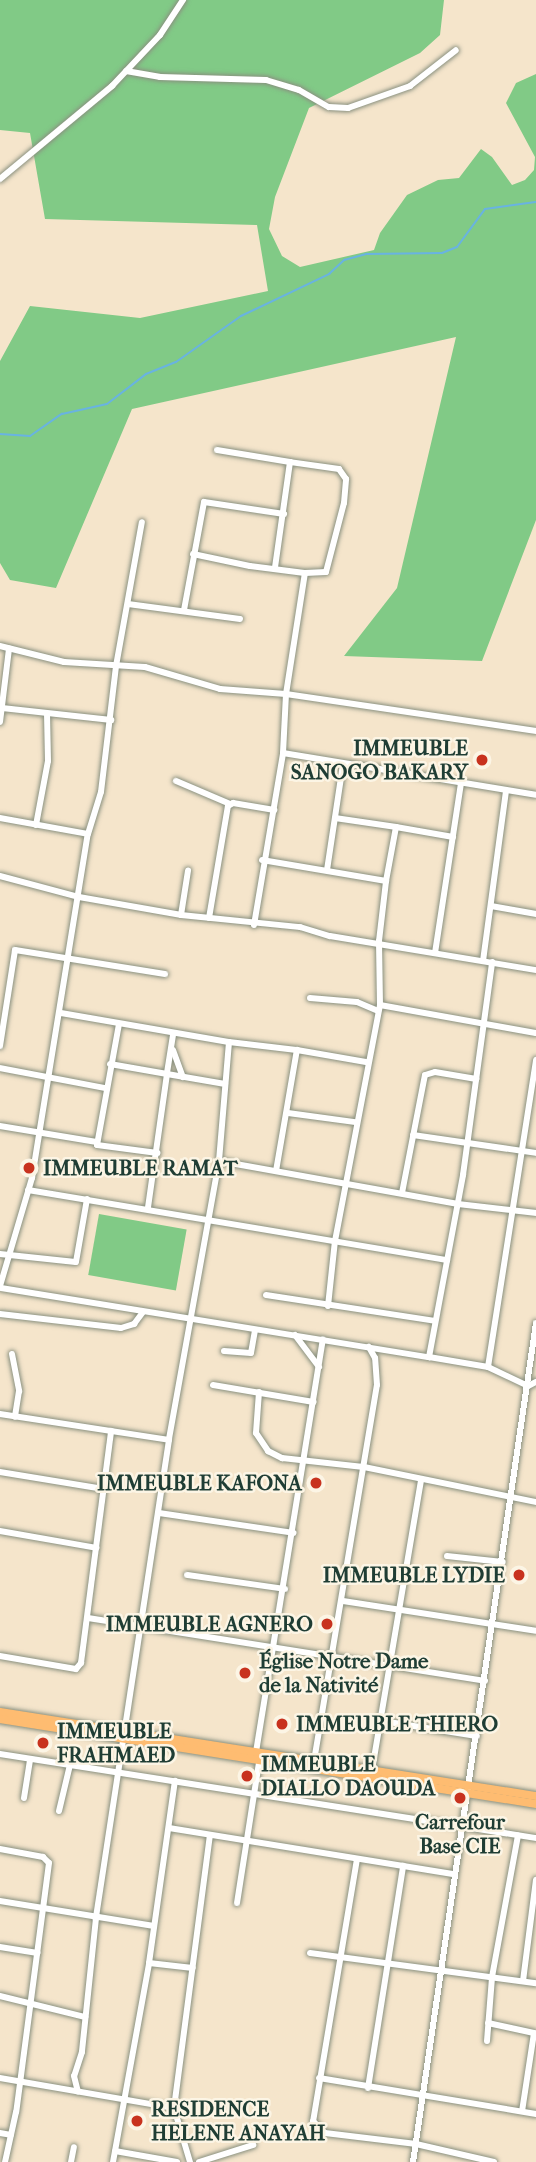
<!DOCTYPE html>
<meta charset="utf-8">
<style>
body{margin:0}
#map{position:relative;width:536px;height:2162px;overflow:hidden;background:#f5e5cb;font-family:"IM FELL French Canon",serif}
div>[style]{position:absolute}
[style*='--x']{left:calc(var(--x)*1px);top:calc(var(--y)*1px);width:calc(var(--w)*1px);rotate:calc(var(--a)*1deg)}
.green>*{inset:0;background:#81ca86;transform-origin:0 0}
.stream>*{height:2px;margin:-1px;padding:0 1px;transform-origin:1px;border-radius:1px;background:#69b3e1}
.roads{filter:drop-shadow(0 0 2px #8a9180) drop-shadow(0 0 2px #8a9180)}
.minor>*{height:6px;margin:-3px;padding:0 3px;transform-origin:3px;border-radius:3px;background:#fff}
.major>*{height:8px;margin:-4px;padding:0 4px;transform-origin:4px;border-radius:4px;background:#febc71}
.dots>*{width:19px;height:19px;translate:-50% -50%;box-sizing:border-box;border:4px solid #fcf5e5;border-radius:50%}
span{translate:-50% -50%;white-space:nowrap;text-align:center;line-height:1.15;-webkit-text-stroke:5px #fcf5e5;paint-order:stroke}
.poi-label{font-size:21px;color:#1f3d34;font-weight:700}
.right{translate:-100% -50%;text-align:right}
.left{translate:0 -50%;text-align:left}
</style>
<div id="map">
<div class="green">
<i style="clip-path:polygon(0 0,444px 0,440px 35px,420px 53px,309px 108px,275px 197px,269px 229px,282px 256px,300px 267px,374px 250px,380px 233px,407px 195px,438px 180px,459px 178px,481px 149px,492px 157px,512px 185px,525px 180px,534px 170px,535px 157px,506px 103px,516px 83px,536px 74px,536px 520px,482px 661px,344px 656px,397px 588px,456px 337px,132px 409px,56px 588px,10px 580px,0 563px,0 361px,30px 306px,140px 318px,268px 291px,257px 225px,45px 219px,30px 133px,0 130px)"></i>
<i style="left:99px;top:1214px;width:89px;height:62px;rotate:10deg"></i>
</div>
<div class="stream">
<i style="--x:0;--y:434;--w:30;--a:4"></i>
<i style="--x:30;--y:436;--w:39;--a:-35"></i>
<i style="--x:62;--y:414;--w:46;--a:-12.5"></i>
<i style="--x:107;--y:404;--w:49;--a:-37.6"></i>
<i style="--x:146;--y:374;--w:32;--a:-22"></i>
<i style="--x:176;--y:362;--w:80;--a:-35.3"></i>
<i style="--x:241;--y:316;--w:98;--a:-25.5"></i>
<i style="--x:329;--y:274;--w:21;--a:-43"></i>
<i style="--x:344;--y:260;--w:24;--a:-15"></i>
<i style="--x:367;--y:254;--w:75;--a:-0.8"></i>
<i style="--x:442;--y:253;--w:16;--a:-22"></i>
<i style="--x:457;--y:247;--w:47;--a:-53.6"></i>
<i style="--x:485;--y:209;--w:51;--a:-7.8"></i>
</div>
<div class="roads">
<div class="minor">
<i style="--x:126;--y:71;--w:35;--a:10"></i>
<i style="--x:160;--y:77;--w:106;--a:1.6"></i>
<i style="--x:266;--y:80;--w:34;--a:17"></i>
<i style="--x:299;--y:90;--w:34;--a:30"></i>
<i style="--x:329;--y:107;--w:19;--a:3"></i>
<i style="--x:348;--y:108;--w:66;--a:-19.5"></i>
<i style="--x:410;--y:86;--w:58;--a:-38"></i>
<i style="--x:0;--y:179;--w:146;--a:-39.7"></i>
<i style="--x:112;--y:86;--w:70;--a:-46.7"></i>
<i style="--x:160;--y:35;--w:42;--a:-56.7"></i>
<i style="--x:217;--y:450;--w:74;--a:9.3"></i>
<i style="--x:193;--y:554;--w:58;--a:11.9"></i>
<i style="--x:250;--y:566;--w:55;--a:7.3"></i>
<i style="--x:305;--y:573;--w:21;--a:-3"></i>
<i style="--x:326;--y:572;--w:71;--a:-75.4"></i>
<i style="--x:344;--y:503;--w:24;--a:-85"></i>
<i style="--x:346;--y:479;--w:12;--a:-125"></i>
<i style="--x:339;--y:469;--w:49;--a:-171.9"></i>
<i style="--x:290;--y:462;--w:107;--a:98.1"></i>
<i style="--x:128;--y:604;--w:113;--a:7.6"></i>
<i style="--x:184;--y:610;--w:110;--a:-79.5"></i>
<i style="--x:204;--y:502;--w:81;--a:8.5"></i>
<i style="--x:0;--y:646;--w:66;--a:14"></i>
<i style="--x:64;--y:662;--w:81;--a:3.5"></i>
<i style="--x:145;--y:667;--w:78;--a:16.3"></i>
<i style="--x:220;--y:689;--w:66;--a:4.3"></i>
<i style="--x:286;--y:694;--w:253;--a:8.4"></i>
<i style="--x:2;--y:708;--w:110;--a:6.3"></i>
<i style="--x:0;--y:722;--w:74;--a:-83"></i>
<i style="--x:283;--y:753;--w:256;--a:9.4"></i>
<i style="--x:176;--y:781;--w:59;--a:23.1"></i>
<i style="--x:0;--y:818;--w:89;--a:10.3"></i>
<i style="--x:335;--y:818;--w:62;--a:8.4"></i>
<i style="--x:36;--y:825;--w:65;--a:-79.4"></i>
<i style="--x:48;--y:761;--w:47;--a:-91.2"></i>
<i style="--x:262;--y:860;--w:126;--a:9.6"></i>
<i style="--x:386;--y:881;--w:55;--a:-79.5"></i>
<i style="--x:396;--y:827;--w:58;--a:10"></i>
<i style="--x:327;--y:870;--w:107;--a:-81.4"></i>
<i style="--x:0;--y:876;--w:82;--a:14.9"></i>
<i style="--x:79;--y:897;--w:104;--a:10"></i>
<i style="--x:181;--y:915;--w:120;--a:5.8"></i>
<i style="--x:300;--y:927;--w:31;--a:17"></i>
<i style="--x:330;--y:936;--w:209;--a:9.4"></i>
<i style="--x:491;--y:906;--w:46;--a:10.1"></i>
<i style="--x:181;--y:915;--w:45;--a:-81"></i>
<i style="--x:209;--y:918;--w:114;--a:-80.4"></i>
<i style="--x:228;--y:806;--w:6;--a:-31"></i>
<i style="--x:233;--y:803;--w:42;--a:9.7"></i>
<i style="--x:254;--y:925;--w:174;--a:-80.4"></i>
<i style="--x:283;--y:753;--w:59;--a:-87.1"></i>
<i style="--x:286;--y:694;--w:122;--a:-81.1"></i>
<i style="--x:435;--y:953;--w:172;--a:-81.3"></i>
<i style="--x:483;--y:961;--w:172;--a:-82.3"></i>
<i style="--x:310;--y:998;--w:47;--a:4.9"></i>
<i style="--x:357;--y:1002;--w:23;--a:23"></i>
<i style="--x:380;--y:1005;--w:158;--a:10.2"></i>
<i style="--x:61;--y:1013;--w:170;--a:9.8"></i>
<i style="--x:229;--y:1042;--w:119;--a:94.8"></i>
<i style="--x:219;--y:1161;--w:283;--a:100.2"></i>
<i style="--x:169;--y:1440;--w:484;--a:98.7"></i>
<i style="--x:96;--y:1918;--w:135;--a:96"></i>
<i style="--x:82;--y:2052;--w:25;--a:108"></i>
<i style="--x:74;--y:2076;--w:16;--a:76"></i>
<i style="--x:119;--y:1024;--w:123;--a:100.3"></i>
<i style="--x:97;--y:1145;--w:61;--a:7.6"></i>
<i style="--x:173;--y:1035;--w:39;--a:99"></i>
<i style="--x:167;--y:1074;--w:59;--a:9.8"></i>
<i style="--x:229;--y:1042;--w:68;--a:6.7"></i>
<i style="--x:0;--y:1046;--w:97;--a:-81.1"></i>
<i style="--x:15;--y:950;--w:152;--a:9.1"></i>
<i style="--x:173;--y:1050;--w:29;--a:70"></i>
<i style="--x:110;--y:1064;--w:58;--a:10"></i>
<i style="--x:167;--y:1074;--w:135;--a:98.1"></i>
<i style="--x:0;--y:1068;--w:107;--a:10.8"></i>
<i style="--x:288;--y:1113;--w:68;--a:7.7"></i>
<i style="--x:0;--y:1126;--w:98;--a:9.4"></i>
<i style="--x:413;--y:1135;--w:124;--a:8.3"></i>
<i style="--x:219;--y:1161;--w:243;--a:10.2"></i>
<i style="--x:458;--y:1204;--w:79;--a:6.6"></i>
<i style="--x:276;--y:1171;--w:123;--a:-80.2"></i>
<i style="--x:297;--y:1050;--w:70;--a:9.9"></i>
<i style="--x:28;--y:1190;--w:425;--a:9.5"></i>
<i style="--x:402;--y:1193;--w:120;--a:-79"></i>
<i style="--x:425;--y:1075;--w:10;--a:-17"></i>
<i style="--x:435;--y:1072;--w:42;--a:9.7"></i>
<i style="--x:0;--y:1254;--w:76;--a:6"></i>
<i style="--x:76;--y:1262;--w:64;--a:-80.1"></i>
<i style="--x:0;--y:1286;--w:113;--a:-73.5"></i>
<i style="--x:32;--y:1178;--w:349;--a:-80.8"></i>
<i style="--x:88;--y:834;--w:44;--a:-72.8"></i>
<i style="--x:101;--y:792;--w:127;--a:-83.2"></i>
<i style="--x:116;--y:666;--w:146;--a:-79.8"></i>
<i style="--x:1;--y:1288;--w:434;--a:9.2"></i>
<i style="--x:429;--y:1357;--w:60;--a:9.6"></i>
<i style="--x:488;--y:1367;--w:44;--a:25.4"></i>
<i style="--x:528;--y:1386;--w:9;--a:-27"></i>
<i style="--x:266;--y:1295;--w:171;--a:8.7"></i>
<i style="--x:328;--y:1306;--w:65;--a:-83.9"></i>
<i style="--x:335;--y:1241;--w:240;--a:-79.2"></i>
<i style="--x:380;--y:1005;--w:64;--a:-90.9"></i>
<i style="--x:379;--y:941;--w:60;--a:-83.3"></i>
<i style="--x:0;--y:1314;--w:122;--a:6.6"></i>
<i style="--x:121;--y:1328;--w:14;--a:-17"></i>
<i style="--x:134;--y:1324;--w:15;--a:-53"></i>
<i style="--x:295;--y:1335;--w:40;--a:53"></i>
<i style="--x:224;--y:1351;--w:27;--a:4"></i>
<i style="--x:251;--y:1353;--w:23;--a:-80"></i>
<i style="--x:12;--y:1354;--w:38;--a:79"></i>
<i style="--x:19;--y:1391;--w:26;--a:99"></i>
<i style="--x:429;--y:1357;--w:185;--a:-79.4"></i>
<i style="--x:463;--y:1175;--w:215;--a:-82.2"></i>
<i style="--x:488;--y:1367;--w:311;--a:-81.1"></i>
<i style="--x:213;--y:1385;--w:102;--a:9.6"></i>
<i style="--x:259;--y:1392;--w:41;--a:94.2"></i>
<i style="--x:256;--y:1433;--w:22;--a:56"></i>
<i style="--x:268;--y:1451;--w:16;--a:27"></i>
<i style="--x:282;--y:1458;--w:82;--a:6.3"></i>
<i style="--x:364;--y:1467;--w:176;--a:11.5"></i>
<i style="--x:0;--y:1414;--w:171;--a:8.7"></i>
<i style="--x:0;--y:1472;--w:105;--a:9.3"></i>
<i style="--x:159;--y:1513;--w:136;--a:8.4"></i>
<i style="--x:0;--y:1531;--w:98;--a:9.9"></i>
<i style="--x:447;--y:1556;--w:56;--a:6.1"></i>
<i style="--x:187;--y:1575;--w:99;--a:8.1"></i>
<i style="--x:343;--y:1601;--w:195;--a:8.8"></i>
<i style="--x:88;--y:1618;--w:402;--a:9"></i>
<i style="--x:0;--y:1656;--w:77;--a:9.7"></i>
<i style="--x:76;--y:1669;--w:8;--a:-50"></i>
<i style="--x:81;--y:1663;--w:234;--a:-82.6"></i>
<i style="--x:382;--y:1721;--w:96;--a:9"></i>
<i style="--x:256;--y:1752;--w:418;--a:-80.8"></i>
<i style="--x:0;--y:1754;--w:543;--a:8.91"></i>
<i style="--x:314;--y:1761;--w:381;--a:-80.5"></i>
<i style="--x:377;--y:1385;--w:27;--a:-94"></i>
<i style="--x:375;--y:1358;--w:13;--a:-119"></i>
<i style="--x:372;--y:1770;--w:295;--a:-80.4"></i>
<i style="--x:24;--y:1798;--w:39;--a:-81"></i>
<i style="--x:59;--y:1811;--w:47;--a:-76.6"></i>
<i style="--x:169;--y:1828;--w:289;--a:9.2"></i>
<i style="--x:0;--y:1849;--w:44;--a:10.5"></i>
<i style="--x:43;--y:1857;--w:8;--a:45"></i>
<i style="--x:49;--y:1863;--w:251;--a:97.5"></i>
<i style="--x:16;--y:2112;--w:51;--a:102.4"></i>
<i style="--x:357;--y:1859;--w:266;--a:99.5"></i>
<i style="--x:313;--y:2121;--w:17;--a:45"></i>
<i style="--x:325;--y:2133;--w:92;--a:6.9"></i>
<i style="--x:416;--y:2144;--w:80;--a:13"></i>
<i style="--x:0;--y:1901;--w:156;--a:9.2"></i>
<i style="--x:237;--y:1903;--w:143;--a:-81.1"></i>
<i style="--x:0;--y:1947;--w:38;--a:9"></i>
<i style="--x:310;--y:1953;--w:228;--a:7.6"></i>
<i style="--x:149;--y:1963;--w:44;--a:6.5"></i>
<i style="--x:523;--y:1981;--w:102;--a:-82.7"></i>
<i style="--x:0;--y:1996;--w:88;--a:13.9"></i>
<i style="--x:488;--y:2023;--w:47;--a:12.3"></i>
<i style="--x:534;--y:2033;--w:79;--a:98.7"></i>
<i style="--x:487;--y:2041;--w:64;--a:-85.5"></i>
<i style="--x:492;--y:1977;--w:144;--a:-79.6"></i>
<i style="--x:0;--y:2078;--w:177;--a:9.8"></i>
<i style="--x:319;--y:2078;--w:220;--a:9.4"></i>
<i style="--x:368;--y:2088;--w:225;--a:-81"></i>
<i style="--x:0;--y:2133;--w:11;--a:10"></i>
<i style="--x:115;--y:2151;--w:63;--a:10.1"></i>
<i style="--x:71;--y:2162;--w:15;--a:-79"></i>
<i style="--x:113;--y:2162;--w:202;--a:-79.7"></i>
<i style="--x:149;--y:1963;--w:184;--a:-81.9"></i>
<i style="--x:190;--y:2162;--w:56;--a:-106.5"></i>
<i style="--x:174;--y:2108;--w:275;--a:-82.5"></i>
<i style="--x:199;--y:2162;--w:57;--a:-17.5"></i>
<i style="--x:413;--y:2162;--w:848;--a:-81.66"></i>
</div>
<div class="major">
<i style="--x:0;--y:1712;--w:543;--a:8.91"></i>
<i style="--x:0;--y:1719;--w:543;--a:9.01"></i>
</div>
</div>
<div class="dots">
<i style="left:482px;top:760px;background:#c8321e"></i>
<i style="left:29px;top:1168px;background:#c8321e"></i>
<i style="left:316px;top:1483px;background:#c8321e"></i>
<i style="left:519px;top:1575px;background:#c8321e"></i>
<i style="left:327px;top:1624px;background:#c8321e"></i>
<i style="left:245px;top:1673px;background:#c8321e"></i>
<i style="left:282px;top:1724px;background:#c8321e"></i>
<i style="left:43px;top:1743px;background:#c8321e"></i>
<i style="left:247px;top:1776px;background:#c8321e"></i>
<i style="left:460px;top:1798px;background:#c8321e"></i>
<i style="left:137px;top:2121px;background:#c8321e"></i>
</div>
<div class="poi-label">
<span class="right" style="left:468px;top:760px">IMMEUBLE<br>SANOGO BAKARY</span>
<span class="left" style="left:43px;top:1168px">IMMEUBLE RAMAT</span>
<span class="right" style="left:302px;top:1483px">IMMEUBLE KAFONA</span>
<span class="right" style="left:505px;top:1575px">IMMEUBLE LYDIE</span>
<span class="right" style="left:313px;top:1624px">IMMEUBLE AGNERO</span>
<span class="left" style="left:259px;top:1673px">Église Notre Dame<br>de la Nativité</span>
<span class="left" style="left:296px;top:1724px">IMMEUBLE THIERO</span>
<span class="left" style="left:57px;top:1743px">IMMEUBLE<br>FRAHMAED</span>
<span class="left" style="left:261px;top:1776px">IMMEUBLE<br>DIALLO DAOUDA</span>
<span style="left:460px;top:1834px">Carrefour<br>Base CIE</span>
<span class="left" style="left:151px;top:2121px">RESIDENCE<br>HELENE ANAYAH</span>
</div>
</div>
